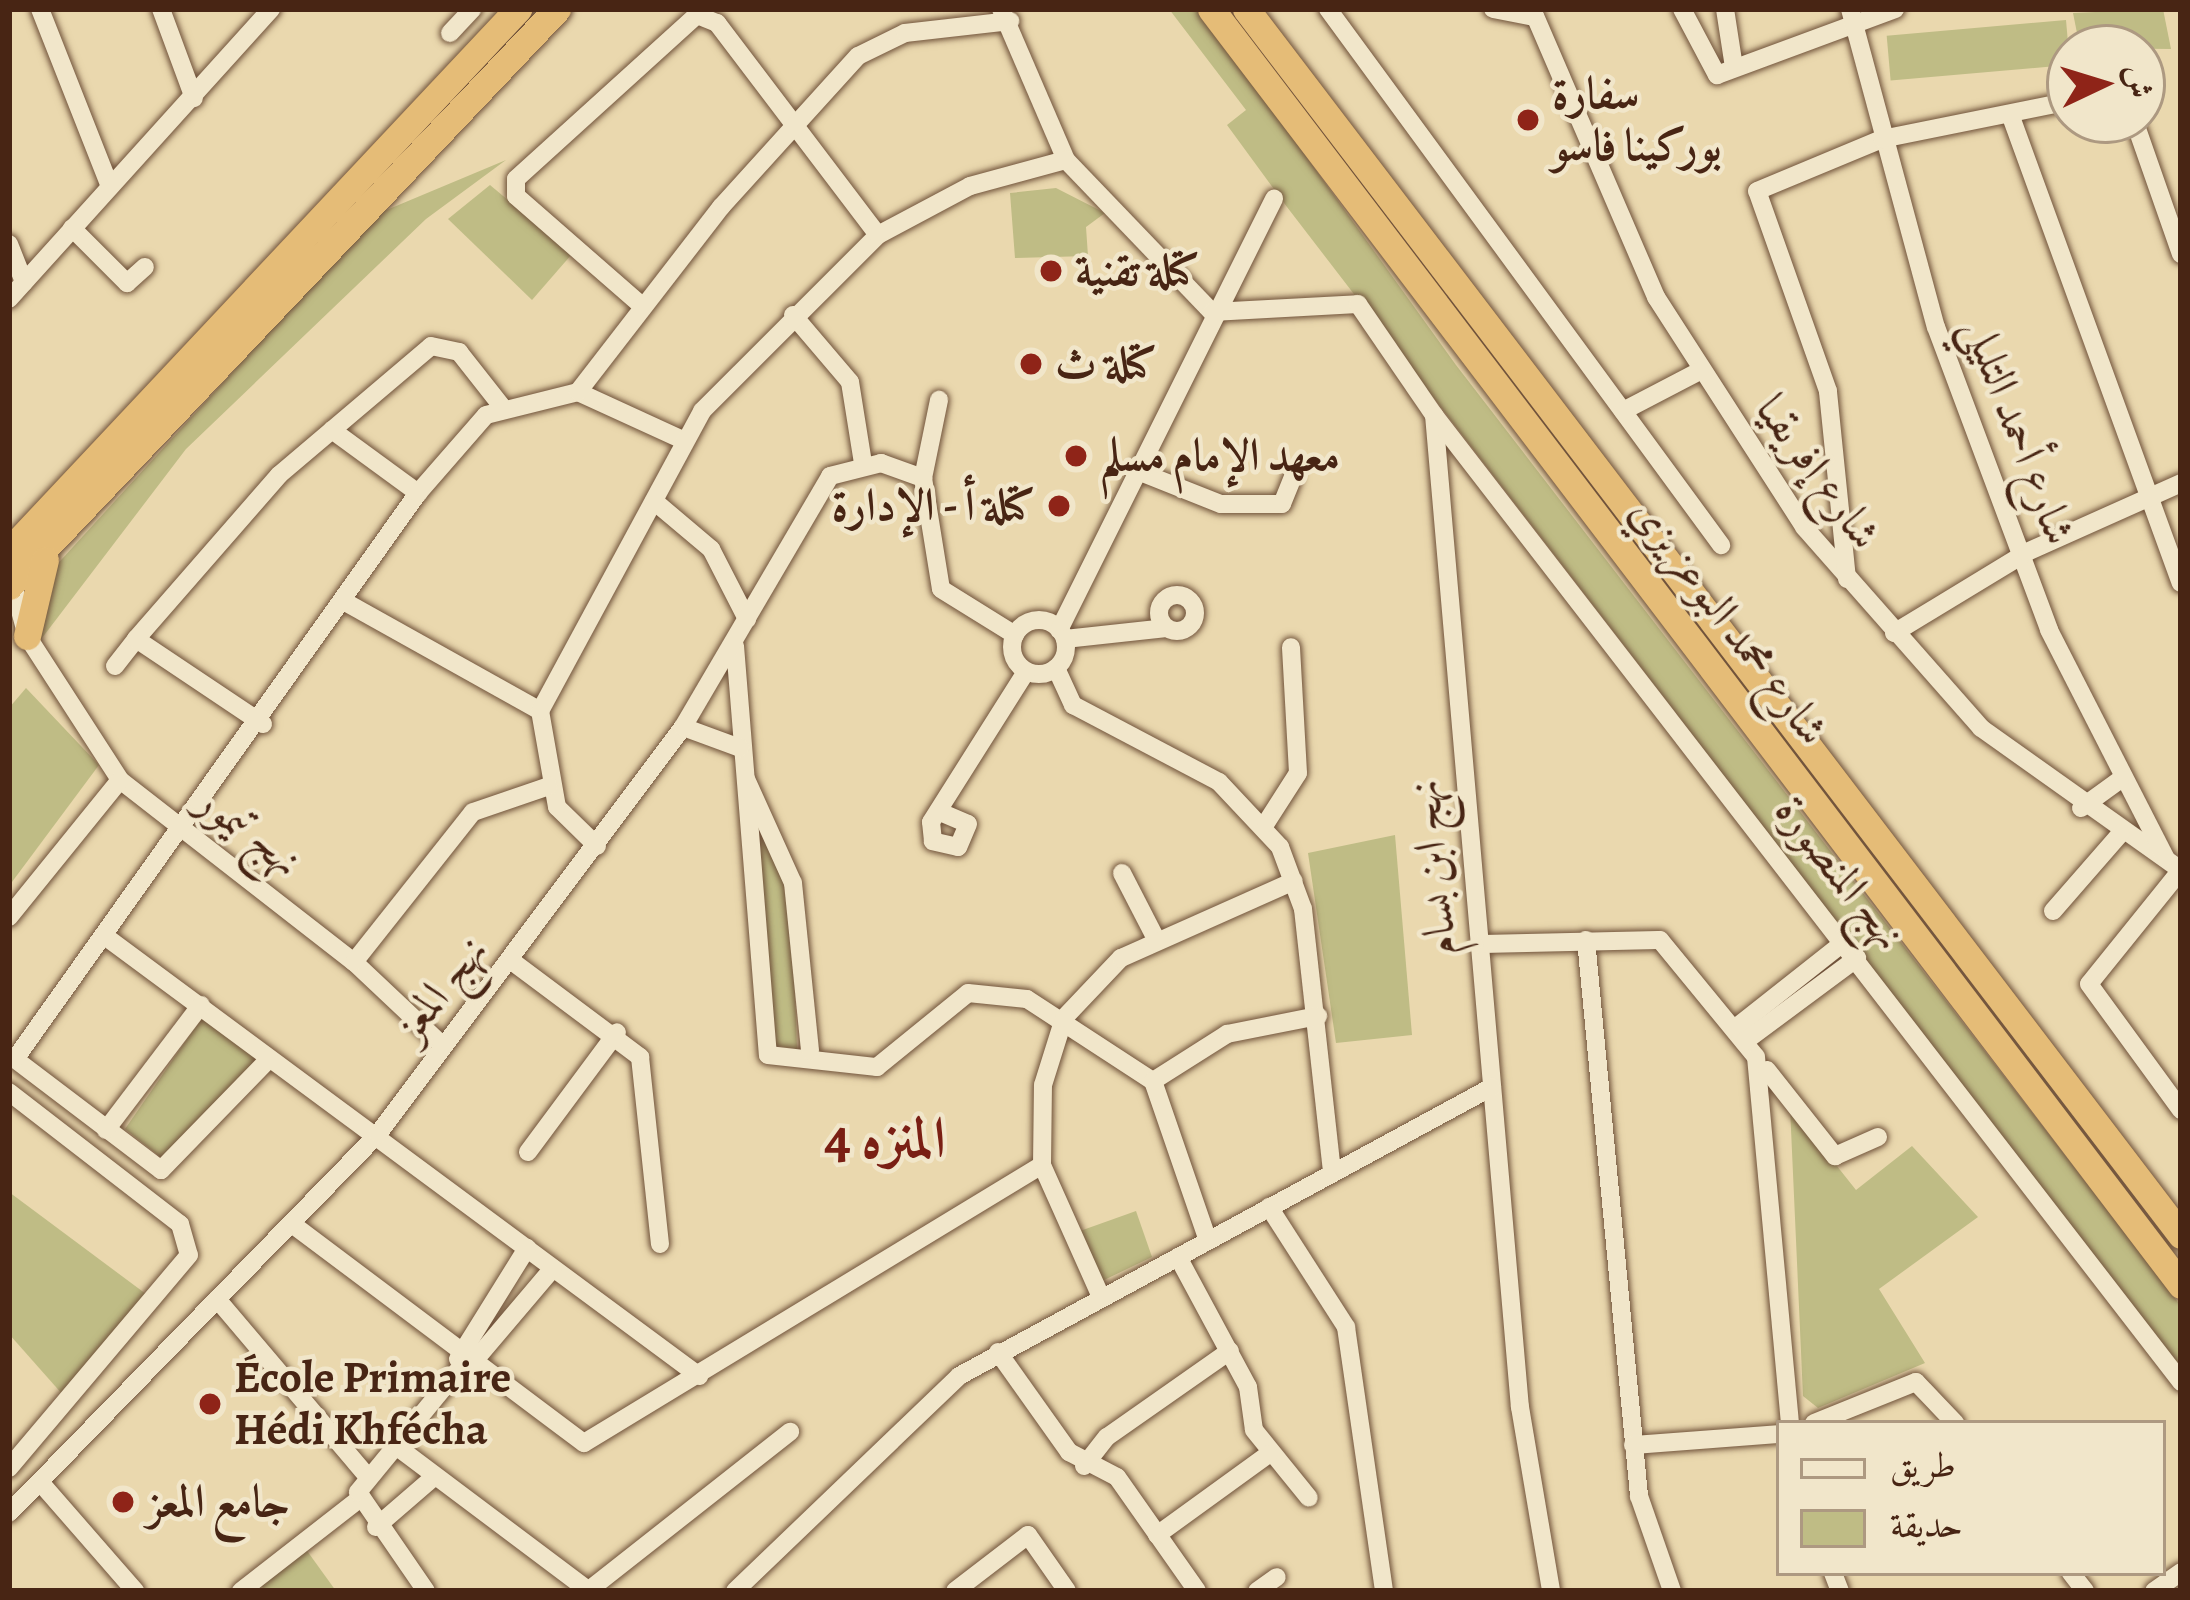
<!DOCTYPE html>
<meta charset="utf-8">
<style>
body{margin:0}
#map{position:relative;width:2190px;height:1600px;overflow:hidden;background:#ead8ae;font-family:Alegreya,Amiri,serif}
div>[style]{position:absolute}
[style*='--x']{left:calc(var(--x)*1px);top:calc(var(--y)*1px);width:calc(var(--w)*1px);rotate:calc(var(--a)*1deg)}
.green>*{inset:0;background:#bfbc85;transform-origin:0 0}
.roads{filter:drop-shadow(0 0 3px #70523a) drop-shadow(0 0 3px #70523a)}
.minor>*{height:18px;margin:-9px;padding:0 9px;transform-origin:9px;border-radius:9px;background:#f1e6ca}
.minor>.ring{margin:-9px;padding:0;box-sizing:content-box;background:none;border:18px solid #f1e6ca;border-radius:50%}
.highway>*{height:27px;margin:-13.5px;padding:0 13.5px;transform-origin:13.5px;border-radius:13.5px;background:#e5bc77}
.dots>*{width:33px;height:33px;translate:-50% -50%;box-sizing:border-box;border:6px solid #f1e6ca;border-radius:50%}
span{translate:-50% -50%;white-space:nowrap;text-align:center;line-height:1.15;-webkit-text-stroke:9px #f1e6ca;paint-order:stroke}
.poi-label{font-size:45px;color:#482514;font-weight:700}
.left{translate:0 -50%;text-align:left}
.right{translate:-100% -50%;text-align:right}
.street-label{font-size:45px;color:#482514}
.district-label{font-size:57px;color:#7a1f14;font-weight:700}
.frame{position:absolute;inset:0;border:12px solid #482514;pointer-events:none}
.legend{position:absolute;left:1776px;top:1420px;width:390px;height:156px;box-sizing:border-box;background:#f1e6ca;border:3px solid #ad9981;margin:0;padding:15px 21px;list-style:none;font-size:36px;color:#482514}
.legend li{display:flex;align-items:center;gap:24px;height:60px}
.legend b{width:60px;border:3px solid #ad9981}
.north{position:absolute;left:2046px;top:24px;width:120px;height:120px;box-sizing:border-box;background:#f1e6ca;border:3px solid #ad9981;border-radius:50%;rotate:86deg;font-size:33px;font-weight:700;line-height:48px;text-align:center;color:#482514}
.north::after{content:'';display:block;margin:auto;width:42px;height:54px;background:#8f2418;clip-path:polygon(50% 0,100% 100%,50% 72%,0 100%)}
</style>
<div id="map">
<div class="green">
<i style="clip-path:polygon(1169px 9px,1200px 9px,1456px 365px,2181px 1306px,2181px 1370px,1287px 207px,1227px 125px,1246px 110px)"></i>
<i style="clip-path:polygon(2163px 9px,2171px 49px,2080px 48px,2073px 13px)"></i>
<i style="left:2066px;top:20px;width:45px;height:180px;rotate:85deg"></i>
<i style="clip-path:polygon(506px 160px,426px 219px,186px 449px,39px 642px,41px 582px,377px 214px)"></i>
<i style="clip-path:polygon(490px 185px,572px 254px,532px 300px,448px 219px)"></i>
<i style="clip-path:polygon(1056px 188px,1105px 213px,1086px 227px,1088px 256px,1015px 258px,1010px 193px)"></i>
<i style="clip-path:polygon(26px 688px,99px 765px,9px 886px,9px 708px)"></i>
<i style="clip-path:polygon(748px 793px,791px 882px,797px 1049px,771px 1045px)"></i>
<i style="clip-path:polygon(1395px 835px,1412px 1035px,1336px 1043px,1308px 853px)"></i>
<i style="clip-path:polygon(203px 1016px,260px 1058px,167px 1162px,125px 1129px)"></i>
<i style="clip-path:polygon(1790px 1107px,1856px 1190px,1912px 1146px,1978px 1217px,1879px 1289px,1925px 1363px,1818px 1408px,1803px 1396px)"></i>
<i style="clip-path:polygon(9px 1192px,150px 1297px,63px 1395px,9px 1334px)"></i>
<i style="clip-path:polygon(1136px 1211px,1152px 1257px,1102px 1281px,1080px 1231px)"></i>
<i style="clip-path:polygon(305px 1548px,336px 1591px,265px 1591px,260px 1584px)"></i>
</div>
<div class="roads">
<div class="minor">
<i style="--x:40;--y:9;--w:191;--a:68.5"></i>
<i style="--x:161;--y:9;--w:95;--a:69.7"></i>
<i style="--x:1001;--y:9;--w:164;--a:66.7"></i>
<i style="--x:1066;--y:160;--w:211;--a:46.2"></i>
<i style="--x:1328;--y:9;--w:665;--a:53.75"></i>
<i style="--x:1493;--y:9;--w:43;--a:10.8"></i>
<i style="--x:1532;--y:9;--w:314;--a:66.7"></i>
<i style="--x:1656;--y:297;--w:274;--a:57.2"></i>
<i style="--x:1804;--y:527;--w:268;--a:48.6"></i>
<i style="--x:1981;--y:728;--w:245;--a:35.4"></i>
<i style="--x:1682;--y:9;--w:75;--a:62.1"></i>
<i style="--x:1717;--y:75;--w:190;--a:-20.3"></i>
<i style="--x:1725;--y:9;--w:59;--a:81.2"></i>
<i style="--x:1850;--y:9;--w:329;--a:74.9"></i>
<i style="--x:1936;--y:327;--w:323;--a:69.5"></i>
<i style="--x:2049;--y:630;--w:255;--a:62.9"></i>
<i style="--x:450;--y:33;--w:33;--a:-47"></i>
<i style="--x:2010;--y:114;--w:499;--a:70"></i>
<i style="--x:2134;--y:120;--w:142;--a:70.7"></i>
<i style="--x:72;--y:228;--w:78;--a:45"></i>
<i style="--x:127;--y:283;--w:24;--a:-42"></i>
<i style="--x:9;--y:244;--w:41;--a:68.5"></i>
<i style="--x:9;--y:299;--w:391;--a:-47.9"></i>
<i style="--x:641;--y:305;--w:166;--a:-138.9"></i>
<i style="--x:516;--y:196;--w:17;--a:-90"></i>
<i style="--x:516;--y:179;--w:244;--a:-42.2"></i>
<i style="--x:697;--y:15;--w:22;--a:22"></i>
<i style="--x:717;--y:23;--w:266;--a:52.8"></i>
<i style="--x:1212;--y:312;--w:146;--a:-3.1"></i>
<i style="--x:1358;--y:304;--w:135;--a:55.6"></i>
<i style="--x:1434;--y:415;--w:996;--a:85.05"></i>
<i style="--x:1520;--y:1407;--w:187;--a:80.4"></i>
<i style="--x:793;--y:315;--w:88;--a:49.6"></i>
<i style="--x:850;--y:382;--w:82;--a:80.9"></i>
<i style="--x:578;--y:392;--w:115;--a:24.6"></i>
<i style="--x:1623;--y:411;--w:87;--a:-27.5"></i>
<i style="--x:1434;--y:415;--w:1222;--a:52.31"></i>
<i style="--x:332;--y:430;--w:107;--a:36.2"></i>
<i style="--x:1140;--y:472;--w:87;--a:21.6"></i>
<i style="--x:1221;--y:504;--w:61;--a:0"></i>
<i style="--x:1282;--y:504;--w:29;--a:-68"></i>
<i style="--x:923;--y:478;--w:80;--a:-78.4"></i>
<i style="--x:654;--y:501;--w:75;--a:40.1"></i>
<i style="--x:711;--y:549;--w:79;--a:62.8"></i>
<i style="--x:11;--y:578;--w:60;--a:74.6"></i>
<i style="--x:27;--y:636;--w:171;--a:57.1"></i>
<i style="--x:120;--y:780;--w:296;--a:37.9"></i>
<i style="--x:354;--y:962;--w:121;--a:43.3"></i>
<i style="--x:1847;--y:579;--w:189;--a:-95.8"></i>
<i style="--x:1828;--y:391;--w:212;--a:-109.5"></i>
<i style="--x:1757;--y:191;--w:135;--a:-22.6"></i>
<i style="--x:1882;--y:139;--w:192;--a:-11.4"></i>
<i class="ring" style="left:1159px;top:595px;width:18px;height:18px"></i>
<i style="--x:347;--y:603;--w:221;--a:29.2"></i>
<i class="ring" style="left:1012px;top:620px;width:36px;height:36px"></i>
<i style="--x:1059;--y:630;--w:482;--a:-63.5"></i>
<i style="--x:1894;--y:633;--w:156;--a:-31.3"></i>
<i style="--x:2027;--y:552;--w:169;--a:-24.1"></i>
<i style="--x:1065;--y:639;--w:102;--a:-6.2"></i>
<i style="--x:735;--y:646;--w:410;--a:85.4"></i>
<i style="--x:768;--y:1055;--w:110;--a:6.3"></i>
<i style="--x:877;--y:1067;--w:117;--a:-39.1"></i>
<i style="--x:968;--y:993;--w:59;--a:5.8"></i>
<i style="--x:1027;--y:999;--w:150;--a:33.1"></i>
<i style="--x:1153;--y:1081;--w:169;--a:71"></i>
<i style="--x:115;--y:666;--w:34;--a:-52"></i>
<i style="--x:1056;--y:668;--w:41;--a:65.3"></i>
<i style="--x:1073;--y:705;--w:165;--a:27.8"></i>
<i style="--x:1219;--y:782;--w:89;--a:46.8"></i>
<i style="--x:1280;--y:847;--w:66;--a:69.6"></i>
<i style="--x:1303;--y:909;--w:265;--a:83.7"></i>
<i style="--x:263;--y:724;--w:153;--a:-146.2"></i>
<i style="--x:136;--y:639;--w:218;--a:-48.9"></i>
<i style="--x:279;--y:475;--w:199;--a:-40.3"></i>
<i style="--x:431;--y:346;--w:29;--a:12"></i>
<i style="--x:459;--y:352;--w:71;--a:51.8"></i>
<i style="--x:683;--y:727;--w:61;--a:20.2"></i>
<i style="--x:746;--y:779;--w:114;--a:65.7"></i>
<i style="--x:793;--y:883;--w:169;--a:84.2"></i>
<i style="--x:2081;--y:808;--w:49;--a:-35.9"></i>
<i style="--x:940;--y:812;--w:30;--a:23"></i>
<i style="--x:968;--y:824;--w:25;--a:113"></i>
<i style="--x:958;--y:847;--w:26;--a:-167"></i>
<i style="--x:933;--y:841;--w:19;--a:-96"></i>
<i style="--x:931;--y:822;--w:178;--a:-57.7"></i>
<i style="--x:1266;--y:823;--w:59;--a:-57.4"></i>
<i style="--x:1298;--y:773;--w:126;--a:-93.2"></i>
<i style="--x:597;--y:846;--w:56;--a:-135.7"></i>
<i style="--x:557;--y:807;--w:97;--a:-100"></i>
<i style="--x:540;--y:711;--w:341;--a:-61.6"></i>
<i style="--x:702;--y:411;--w:249;--a:-45"></i>
<i style="--x:878;--y:235;--w:104;--a:-28"></i>
<i style="--x:970;--y:186;--w:99;--a:-15.2"></i>
<i style="--x:2181;--y:870;--w:146;--a:128.9"></i>
<i style="--x:2089;--y:984;--w:156;--a:53.9"></i>
<i style="--x:1122;--y:873;--w:74;--a:62.7"></i>
<i style="--x:2053;--y:911;--w:103;--a:-48.9"></i>
<i style="--x:9;--y:917;--w:176;--a:-51"></i>
<i style="--x:106;--y:937;--w:738;--a:36.51"></i>
<i style="--x:1586;--y:940;--w:559;--a:84.55"></i>
<i style="--x:1639;--y:1496;--w:101;--a:70.8"></i>
<i style="--x:1481;--y:944;--w:179;--a:-1.3"></i>
<i style="--x:1660;--y:940;--w:151;--a:50.6"></i>
<i style="--x:1756;--y:1057;--w:368;--a:84.7"></i>
<i style="--x:354;--y:962;--w:191;--a:-51.6"></i>
<i style="--x:473;--y:812;--w:80;--a:-18.9"></i>
<i style="--x:513;--y:962;--w:159;--a:36.8"></i>
<i style="--x:640;--y:1057;--w:188;--a:83.9"></i>
<i style="--x:1734;--y:1029;--w:140;--a:-38.3"></i>
<i style="--x:1744;--y:1042;--w:141;--a:-36.6"></i>
<i style="--x:269;--y:1059;--w:155;--a:134.2"></i>
<i style="--x:161;--y:1170;--w:183;--a:-142.8"></i>
<i style="--x:15;--y:1059;--w:695;--a:-54.55"></i>
<i style="--x:418;--y:493;--w:103;--a:-48.9"></i>
<i style="--x:486;--y:415;--w:95;--a:-14"></i>
<i style="--x:578;--y:392;--w:234;--a:-52.3"></i>
<i style="--x:721;--y:207;--w:204;--a:-47.8"></i>
<i style="--x:858;--y:56;--w:52;--a:-26.1"></i>
<i style="--x:905;--y:33;--w:106;--a:-6.5"></i>
<i style="--x:1767;--y:1070;--w:110;--a:51.7"></i>
<i style="--x:1835;--y:1156;--w:47;--a:-23.8"></i>
<i style="--x:1153;--y:1081;--w:88;--a:-32.4"></i>
<i style="--x:1227;--y:1034;--w:93;--a:-11.2"></i>
<i style="--x:9;--y:1092;--w:216;--a:37.7"></i>
<i style="--x:180;--y:1224;--w:32;--a:74"></i>
<i style="--x:189;--y:1255;--w:279;--a:130.2"></i>
<i style="--x:106;--y:1130;--w:157;--a:-52.8"></i>
<i style="--x:528;--y:1152;--w:149;--a:-53.4"></i>
<i style="--x:1269;--y:1207;--w:143;--a:57.3"></i>
<i style="--x:1346;--y:1327;--w:267;--a:81.8"></i>
<i style="--x:292;--y:1224;--w:365;--a:36.9"></i>
<i style="--x:584;--y:1443;--w:536;--a:-31.26"></i>
<i style="--x:1178;--y:1257;--w:148;--a:61.7"></i>
<i style="--x:1248;--y:1387;--w:43;--a:82.1"></i>
<i style="--x:1254;--y:1430;--w:87;--a:51"></i>
<i style="--x:1101;--y:1297;--w:145;--a:-114.1"></i>
<i style="--x:1042;--y:1165;--w:80;--a:-89.3"></i>
<i style="--x:1043;--y:1085;--w:70;--a:-72.6"></i>
<i style="--x:1064;--y:1018;--w:83;--a:-46.5"></i>
<i style="--x:1121;--y:958;--w:189;--a:-24"></i>
<i style="--x:217;--y:1299;--w:235;--a:49.7"></i>
<i style="--x:998;--y:1352;--w:123;--a:54.6"></i>
<i style="--x:1069;--y:1452;--w:54;--a:27.5"></i>
<i style="--x:1117;--y:1477;--w:139;--a:54.9"></i>
<i style="--x:458;--y:1359;--w:131;--a:-58.1"></i>
<i style="--x:470;--y:1366;--w:128;--a:-49.7"></i>
<i style="--x:1814;--y:1423;--w:110;--a:-21.9"></i>
<i style="--x:1916;--y:1382;--w:57;--a:46.4"></i>
<i style="--x:1633;--y:1445;--w:146;--a:-4.3"></i>
<i style="--x:400;--y:1449;--w:236;--a:36.9"></i>
<i style="--x:1084;--y:1466;--w:37;--a:-52"></i>
<i style="--x:1107;--y:1437;--w:150;--a:-35"></i>
<i style="--x:40;--y:1482;--w:145;--a:48.9"></i>
<i style="--x:9;--y:1513;--w:529;--a:-45.77"></i>
<i style="--x:378;--y:1134;--w:509;--a:-53.15"></i>
<i style="--x:683;--y:727;--w:291;--a:-59.6"></i>
<i style="--x:830;--y:476;--w:53;--a:-14.3"></i>
<i style="--x:881;--y:463;--w:45;--a:19.7"></i>
<i style="--x:923;--y:478;--w:112;--a:80.8"></i>
<i style="--x:941;--y:589;--w:87;--a:31.9"></i>
<i style="--x:376;--y:1527;--w:78;--a:-40.8"></i>
<i style="--x:1157;--y:1535;--w:138;--a:-35.9"></i>
<i style="--x:1833;--y:1573;--w:19;--a:69"></i>
<i style="--x:2071;--y:1573;--w:23;--a:52"></i>
<i style="--x:589;--y:1590;--w:256;--a:-38.2"></i>
<i style="--x:241;--y:1591;--w:150;--a:-37.9"></i>
<i style="--x:426;--y:1591;--w:120;--a:-124.5"></i>
<i style="--x:358;--y:1492;--w:161;--a:-50.6"></i>
<i style="--x:735;--y:1591;--w:310;--a:-43.8"></i>
<i style="--x:959;--y:1376;--w:606;--a:-28.47"></i>
<i style="--x:955;--y:1591;--w:92;--a:-37.5"></i>
<i style="--x:1028;--y:1535;--w:68;--a:55.1"></i>
<i style="--x:1257;--y:1591;--w:24;--a:-35"></i>
<i style="--x:2154;--y:1591;--w:33;--a:-35"></i>
</div>
<div class="highway">
<i style="--x:1211;--y:9;--w:1603;--a:52.76"></i>
<i style="--x:1246;--y:9;--w:1542;--a:52.67"></i>
<i style="--x:9;--y:551;--w:744;--a:-46.8"></i>
<i style="--x:9;--y:586;--w:796;--a:-46.48"></i>
<i style="--x:27;--y:636;--w:78;--a:-76.7"></i>
</div>
</div>
<div class="dots">
<i style="left:1528px;top:120px;background:#8f2418"></i>
<i style="left:1051px;top:271px;background:#8f2418"></i>
<i style="left:1031px;top:364px;background:#8f2418"></i>
<i style="left:1076px;top:456px;background:#8f2418"></i>
<i style="left:1059px;top:506px;background:#8f2418"></i>
<i style="left:210px;top:1404px;background:#8f2418"></i>
<i style="left:123px;top:1502px;background:#8f2418"></i>
</div>
<div class="poi-label">
<span class="left" style="left:1552px;top:120px">سفارة<br>بوركينا فاسو</span>
<span class="left" style="left:1075px;top:271px">كتلة تقنية</span>
<span class="left" style="left:1055px;top:364px">كتلة ث</span>
<span class="left" style="left:1100px;top:456px">معهد الإمام مسلم</span>
<span class="right" style="left:1035px;top:506px">كتلة أ - الإدارة</span>
<span class="left" style="left:234px;top:1404px">École Primaire<br>Hédi Khfécha</span>
<span class="left" style="left:147px;top:1502px">جامع المعز</span>
</div>
<div class="street-label">
<span style="left:2019px;top:431px;rotate:69deg">شارع أحمد التليلي</span>
<span style="left:1818px;top:472px;rotate:54deg">شارع إفريقيا</span>
<span style="left:1729px;top:621px;rotate:53deg">شارع محمد البوعزيزي</span>
<span style="left:249px;top:831px;rotate:38deg">نهج تيمور</span>
<span style="left:1433px;top:868px;rotate:-96deg">نهج ابن بسام</span>
<span style="left:1840px;top:873px;rotate:52deg">نهج المنصورة</span>
<span style="left:441px;top:988px;rotate:-51deg">نهج المعز</span>
</div>
<div class="district-label">
<span style="left:885px;top:1139px">المنزه 4</span>
</div>
<div class="frame"></div>
<ul class="legend">
<li><b style="height:15px;background:#f1e6ca"></b>طريق</li>
<li><b style="height:33px;background:#bfbc85"></b>حديقة</li>
</ul>
<div class="north">ش</div>
</div>
